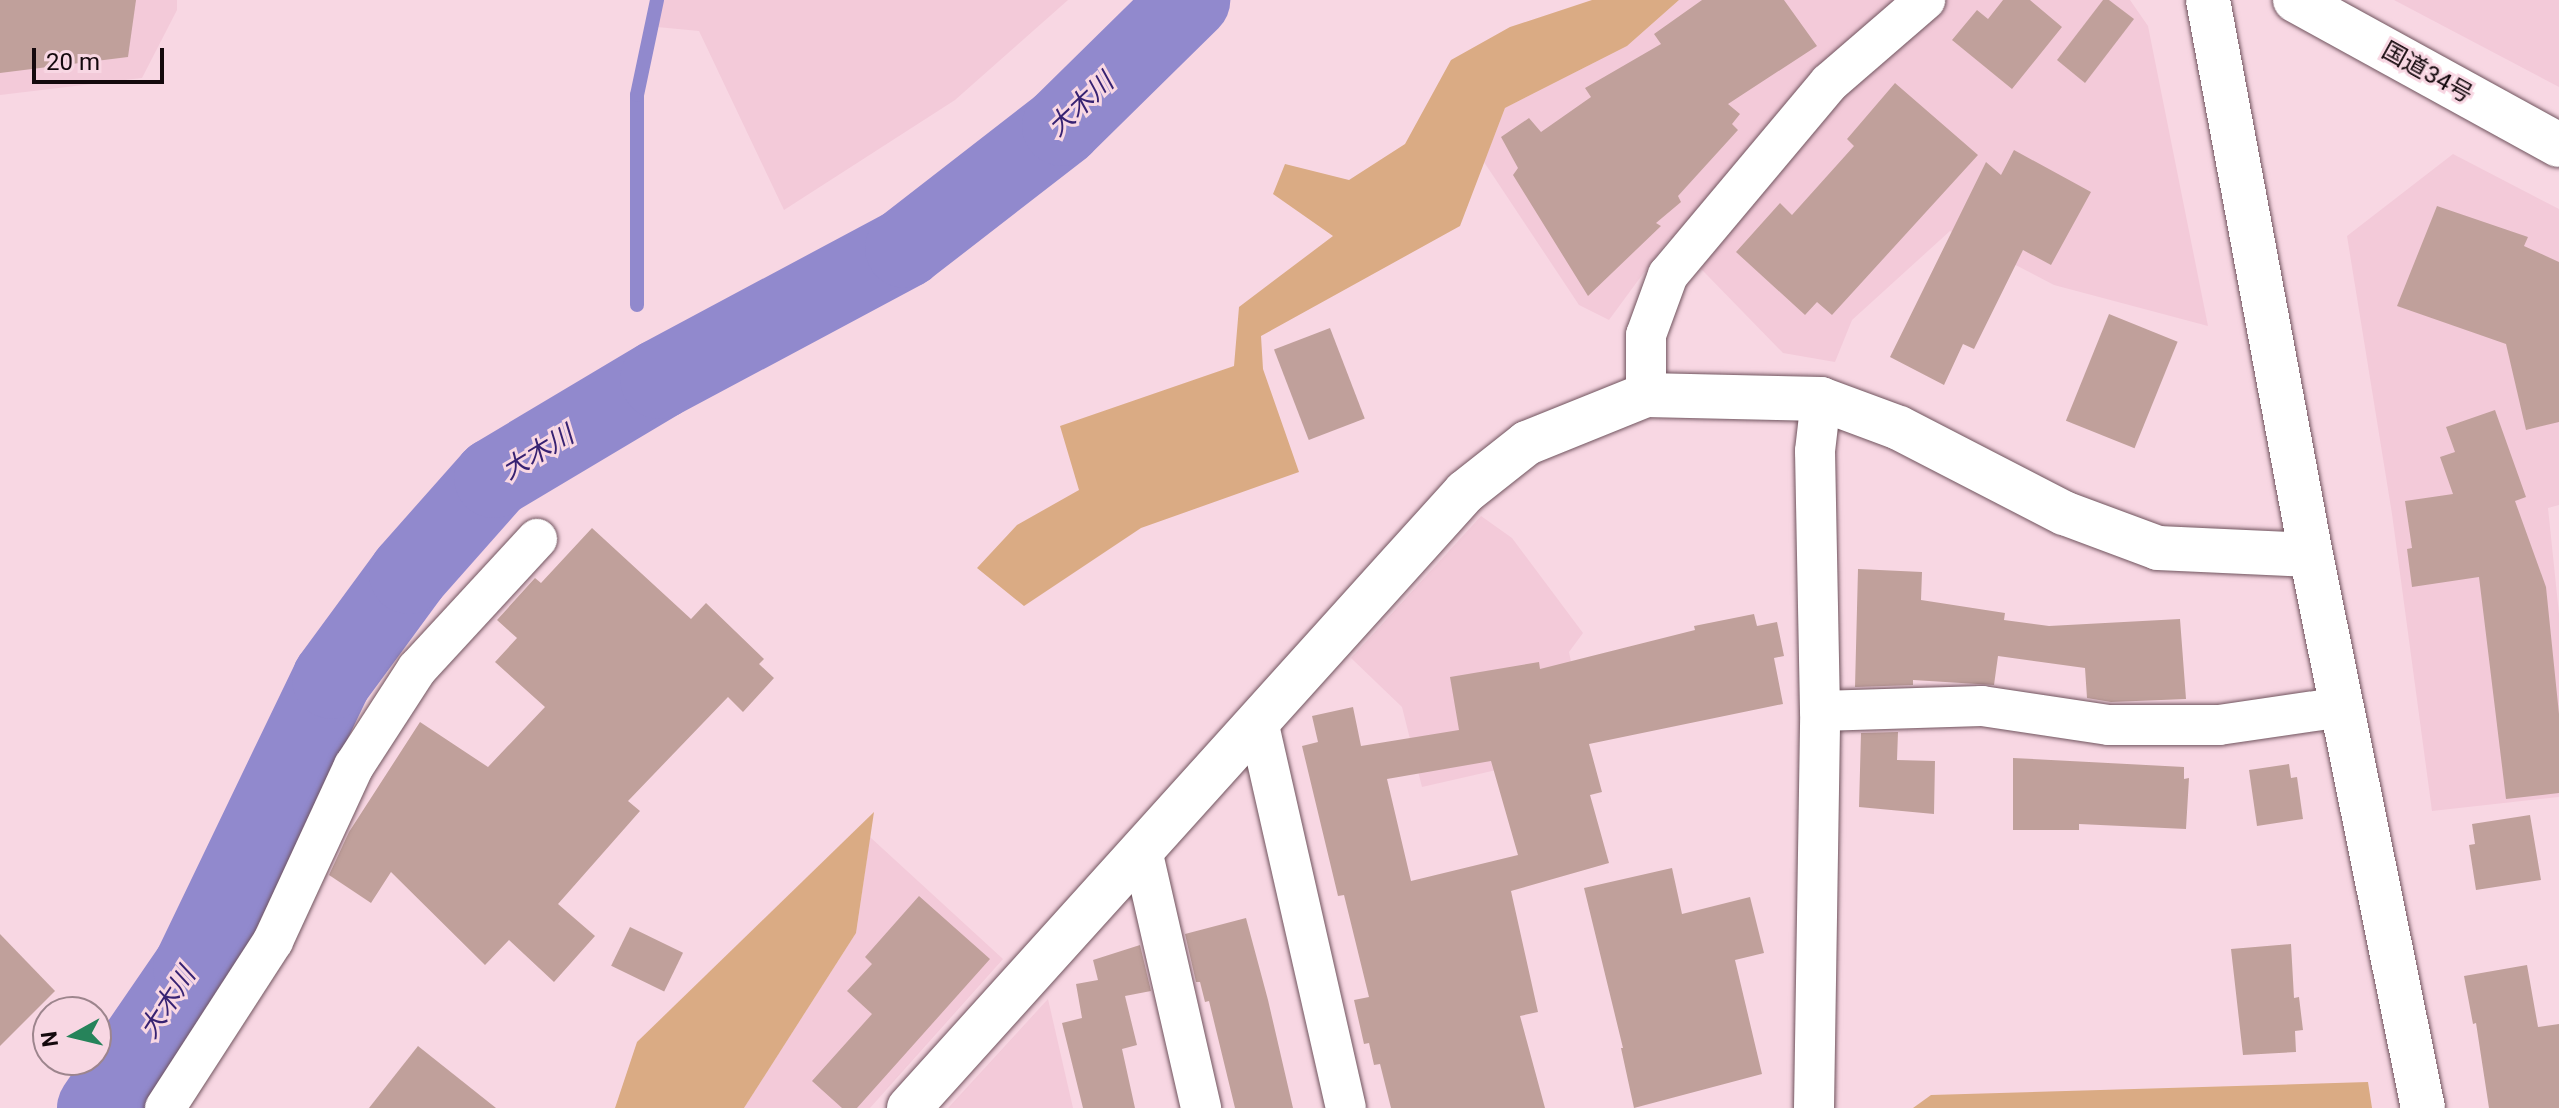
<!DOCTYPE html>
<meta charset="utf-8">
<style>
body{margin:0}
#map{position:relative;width:2559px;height:1108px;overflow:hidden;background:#f8d7e3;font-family:Roboto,"Noto Sans JP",sans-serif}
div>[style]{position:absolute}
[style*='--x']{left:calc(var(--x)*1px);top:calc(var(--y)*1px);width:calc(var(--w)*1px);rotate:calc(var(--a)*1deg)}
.built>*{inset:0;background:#f3cad9}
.green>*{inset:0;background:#daab84}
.stream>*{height:14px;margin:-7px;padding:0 7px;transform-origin:7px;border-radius:7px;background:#9189cd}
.river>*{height:80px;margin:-40px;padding:0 40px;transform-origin:40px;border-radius:40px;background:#9189cd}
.building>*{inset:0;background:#c0a09b;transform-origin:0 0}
.roads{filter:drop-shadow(0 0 2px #70545e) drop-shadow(0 0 2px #70545e)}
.minor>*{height:40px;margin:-20px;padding:0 20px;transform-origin:20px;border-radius:20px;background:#fff}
.tertiary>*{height:44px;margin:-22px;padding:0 22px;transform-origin:22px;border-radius:22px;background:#fff}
.trunk>*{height:44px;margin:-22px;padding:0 22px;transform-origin:22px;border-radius:22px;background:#fff}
span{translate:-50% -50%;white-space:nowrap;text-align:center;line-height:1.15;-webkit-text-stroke:6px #f8d7e3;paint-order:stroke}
.street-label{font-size:24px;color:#14090d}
.water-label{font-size:26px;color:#372272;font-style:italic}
.north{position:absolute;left:32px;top:996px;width:80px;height:80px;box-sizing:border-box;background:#f8d7e3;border:2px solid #9d858d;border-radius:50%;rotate:262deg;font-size:22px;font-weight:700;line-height:32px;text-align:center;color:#14090d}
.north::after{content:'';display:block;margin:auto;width:28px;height:36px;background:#26835a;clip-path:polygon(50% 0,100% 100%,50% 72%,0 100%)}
.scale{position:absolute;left:32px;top:48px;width:132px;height:36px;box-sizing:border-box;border:4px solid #14090d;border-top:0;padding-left:10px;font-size:24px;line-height:28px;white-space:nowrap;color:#14090d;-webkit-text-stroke:6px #f8d7e3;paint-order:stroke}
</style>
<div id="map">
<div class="built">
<i style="clip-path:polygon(0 0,177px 0,177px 10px,142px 78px,0 95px)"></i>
<i style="clip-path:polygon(663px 0,1068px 0,955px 100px,784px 210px,699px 31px,657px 27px)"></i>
<i style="clip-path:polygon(1679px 0,2130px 0,2148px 26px,2208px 326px,2054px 285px,1950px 231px,1852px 320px,1835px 362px,1783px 353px,1670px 237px,1609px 320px,1579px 305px,1484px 162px,1505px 108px,1627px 46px)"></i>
<i style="clip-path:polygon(2394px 0,2559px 0,2559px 88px,2559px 87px)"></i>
<i style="clip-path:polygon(2453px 154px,2559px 209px,2559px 505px,2548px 508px,2559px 614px,2559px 797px,2432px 811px,2392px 514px,2347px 236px)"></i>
<i style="clip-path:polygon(1481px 516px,1512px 538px,1583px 633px,1569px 652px,1589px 749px,1422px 787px,1402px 707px,1351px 658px)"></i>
<i style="clip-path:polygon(870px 837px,1003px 959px,870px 1108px,744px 1108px,856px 933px)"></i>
<i style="clip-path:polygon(1048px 999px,1073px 1108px,948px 1108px)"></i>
</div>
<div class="green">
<i style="clip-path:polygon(1592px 0,1679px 0,1627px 46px,1505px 108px,1460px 226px,1261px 336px,1263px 369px,1299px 472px,1141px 528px,1024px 606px,977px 568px,1017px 525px,1079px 490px,1060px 426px,1234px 366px,1239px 307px,1333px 236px,1273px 194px,1285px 164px,1349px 180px,1405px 144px,1451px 60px,1510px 27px)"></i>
<i style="clip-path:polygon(874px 812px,856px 933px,744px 1108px,615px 1108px,637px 1042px)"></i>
<i style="clip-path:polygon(2368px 1082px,2372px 1108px,1913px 1108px,1931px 1095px)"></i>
</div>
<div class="stream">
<i style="--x:637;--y:305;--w:210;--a:-90"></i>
<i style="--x:637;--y:95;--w:97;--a:-78.1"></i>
</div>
<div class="river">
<i style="--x:97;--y:1108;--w:170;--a:-55.6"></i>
<i style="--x:193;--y:968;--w:321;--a:-64.3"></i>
<i style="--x:332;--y:679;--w:130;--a:-53.7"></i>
<i style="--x:409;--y:574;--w:128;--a:-48.5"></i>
<i style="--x:494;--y:478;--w:193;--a:-30.8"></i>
<i style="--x:660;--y:379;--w:278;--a:-28.1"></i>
<i style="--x:905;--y:248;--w:199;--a:-37.8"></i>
<i style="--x:1062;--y:126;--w:180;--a:-44.5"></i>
</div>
<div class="building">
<i style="clip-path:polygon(0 0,136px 0,128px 57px,0 73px)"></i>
<i style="clip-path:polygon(1702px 0,1784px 0,1817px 46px,1728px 104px,1740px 114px,1732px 124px,1738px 130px,1678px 196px,1681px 202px,1656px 223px,1661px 226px,1588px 296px,1513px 175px,1518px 168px,1501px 137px,1529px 118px,1541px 132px,1591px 97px,1585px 88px,1661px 44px,1654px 34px)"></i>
<i style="clip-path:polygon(2003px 0,2030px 0,2062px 27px,2012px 89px,1952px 40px,1977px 10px,1988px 19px)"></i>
<i style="clip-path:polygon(2103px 0,2109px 0,2134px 19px,2085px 83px,2057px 60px)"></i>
<i style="clip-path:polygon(1895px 83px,1978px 155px,1832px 315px,1817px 302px,1805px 315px,1736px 252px,1780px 203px,1792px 215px,1854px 146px,1847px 139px)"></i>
<i style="clip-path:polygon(2014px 150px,2091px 192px,2051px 265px,2023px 250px,1974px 349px,1963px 344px,1944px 385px,1890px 357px,1986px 162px,2001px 175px)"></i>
<i style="clip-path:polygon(2437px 206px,2528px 237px,2524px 246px,2559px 262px,2559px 422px,2526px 430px,2506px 344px,2397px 306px)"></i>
<i style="left:2109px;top:314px;width:74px;height:115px;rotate:22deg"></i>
<i style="left:1330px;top:328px;width:97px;height:60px;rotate:69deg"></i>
<i style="clip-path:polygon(2495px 410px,2526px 497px,2515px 501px,2546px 587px,2559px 714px,2559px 793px,2506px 799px,2479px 577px,2412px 587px,2407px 549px,2412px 548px,2405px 501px,2453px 494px,2440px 457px,2455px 452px,2446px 427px)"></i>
<i style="clip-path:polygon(592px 528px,691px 619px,706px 603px,764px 659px,759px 664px,774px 678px,743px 712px,728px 697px,628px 801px,640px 811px,558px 904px,595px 936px,554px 982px,509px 940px,485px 965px,391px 872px,371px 903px,329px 875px,349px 832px,420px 722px,488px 767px,545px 707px,495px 662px,517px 638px,497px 620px,535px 578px,541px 583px)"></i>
<i style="clip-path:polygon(1858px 569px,1922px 572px,1921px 600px,2005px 613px,2004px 620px,2049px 626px,2180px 619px,2186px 699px,2111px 702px,2087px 698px,2085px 668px,1998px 656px,1994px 685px,1913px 680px,1913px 685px,1855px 687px)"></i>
<i style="clip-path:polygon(evenodd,1754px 614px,1757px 626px,1777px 622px,1784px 656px,1774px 658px,1783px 704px,1589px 744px,1602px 792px,1590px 795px,1609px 863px,1511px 891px,1538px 1012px,1520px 1016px,1545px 1108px,1391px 1108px,1380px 1064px,1374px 1065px,1369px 1043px,1364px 1044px,1354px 1000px,1369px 997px,1344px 895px,1338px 896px,1302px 746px,1318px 742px,1312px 716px,1353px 707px,1361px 746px,1459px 730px,1450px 677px,1539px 662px,1540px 669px,1695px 630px,1694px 626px,1754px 614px,1491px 761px,1518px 855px,1411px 881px,1387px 779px,1491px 761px)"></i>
<i style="clip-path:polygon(1898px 732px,1897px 760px,1935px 761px,1934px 814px,1859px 807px,1861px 733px)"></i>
<i style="clip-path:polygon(2013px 758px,2184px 767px,2184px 779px,2189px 778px,2186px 829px,2079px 824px,2079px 830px,2013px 830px)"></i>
<i style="clip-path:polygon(2289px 764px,2291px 778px,2297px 777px,2303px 819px,2257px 826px,2249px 770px)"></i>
<i style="clip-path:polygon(2530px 815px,2541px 880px,2476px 890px,2469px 845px,2475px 844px,2472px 824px)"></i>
<i style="clip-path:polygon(1672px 868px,1682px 914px,1750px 897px,1764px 953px,1735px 960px,1762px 1074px,1634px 1108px,1621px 1048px,1623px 1048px,1584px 888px)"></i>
<i style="clip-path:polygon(919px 896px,990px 959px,857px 1108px,842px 1108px,812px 1081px,872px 1014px,847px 991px,872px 964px,865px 957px)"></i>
<i style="clip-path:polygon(1246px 918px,1268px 1000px,1293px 1108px,1235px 1108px,1209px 1001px,1205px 1002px,1200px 982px,1196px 982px,1185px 934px)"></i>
<i style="left:630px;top:927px;width:59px;height:43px;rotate:26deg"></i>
<i style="clip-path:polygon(0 934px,55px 991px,0 1046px)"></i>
<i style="clip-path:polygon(2291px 944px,2294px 998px,2299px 997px,2303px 1030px,2295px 1031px,2296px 1052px,2243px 1055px,2231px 949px)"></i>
<i style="clip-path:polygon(1140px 945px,1151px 991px,1125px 996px,1137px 1045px,1122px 1049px,1135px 1108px,1083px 1108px,1062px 1023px,1082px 1018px,1076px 984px,1098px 980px,1093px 960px)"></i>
<i style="clip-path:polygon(2527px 965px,2538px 1027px,2559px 1024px,2559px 1108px,2489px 1108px,2476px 1023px,2473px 1024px,2464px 976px)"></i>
<i style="clip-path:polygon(418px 1046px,496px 1108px,369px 1108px)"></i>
</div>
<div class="roads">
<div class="minor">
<i style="--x:1646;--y:395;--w:60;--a:-90"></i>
<i style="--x:1646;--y:335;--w:64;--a:-69.9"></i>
<i style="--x:1668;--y:275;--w:251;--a:-50"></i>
<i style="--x:1829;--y:83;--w:127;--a:-40.8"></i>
<i style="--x:1820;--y:711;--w:162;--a:-1.8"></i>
<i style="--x:1982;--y:706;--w:128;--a:8.5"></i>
<i style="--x:2109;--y:725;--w:110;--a:0"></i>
<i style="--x:2219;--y:725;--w:124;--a:-8.3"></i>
<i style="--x:1258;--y:721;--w:397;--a:77.2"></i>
<i style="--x:1142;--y:850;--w:265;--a:77.1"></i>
<i style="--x:165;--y:1108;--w:199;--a:-57.1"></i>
<i style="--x:273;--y:941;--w:193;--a:-65.2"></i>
<i style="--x:354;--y:766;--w:116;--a:-57"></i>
<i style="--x:417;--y:669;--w:177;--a:-47.3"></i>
<i style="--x:1814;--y:1108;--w:397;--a:-89.1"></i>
<i style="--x:1820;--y:711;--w:260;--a:-91.1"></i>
<i style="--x:1815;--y:451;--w:52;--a:-83.4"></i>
</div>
<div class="tertiary">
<i style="--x:2208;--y:0;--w:564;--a:79.49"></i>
<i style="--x:2311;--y:555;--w:564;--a:78.55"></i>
<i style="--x:909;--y:1108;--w:830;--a:-47.93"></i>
<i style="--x:1465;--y:492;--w:79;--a:-38.3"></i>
<i style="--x:1527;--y:443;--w:128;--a:-22"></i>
<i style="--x:1646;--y:395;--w:175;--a:1.3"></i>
<i style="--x:1821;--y:399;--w:83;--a:20.4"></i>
<i style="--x:1899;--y:428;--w:186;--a:27.3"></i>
<i style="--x:2064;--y:513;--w:100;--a:20.4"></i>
<i style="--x:2158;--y:548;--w:153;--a:2.6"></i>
</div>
<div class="trunk">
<i style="--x:2295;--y:0;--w:301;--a:28.8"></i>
</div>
</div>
<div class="street-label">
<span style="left:2427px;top:73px;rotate:29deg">国道34号</span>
</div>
<div class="water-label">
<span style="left:1081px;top:105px;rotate:-43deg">大木川</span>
<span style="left:538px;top:453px;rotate:-31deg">大木川</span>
<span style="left:168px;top:1003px;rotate:-57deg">大木川</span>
</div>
<div class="north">N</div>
<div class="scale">20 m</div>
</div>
